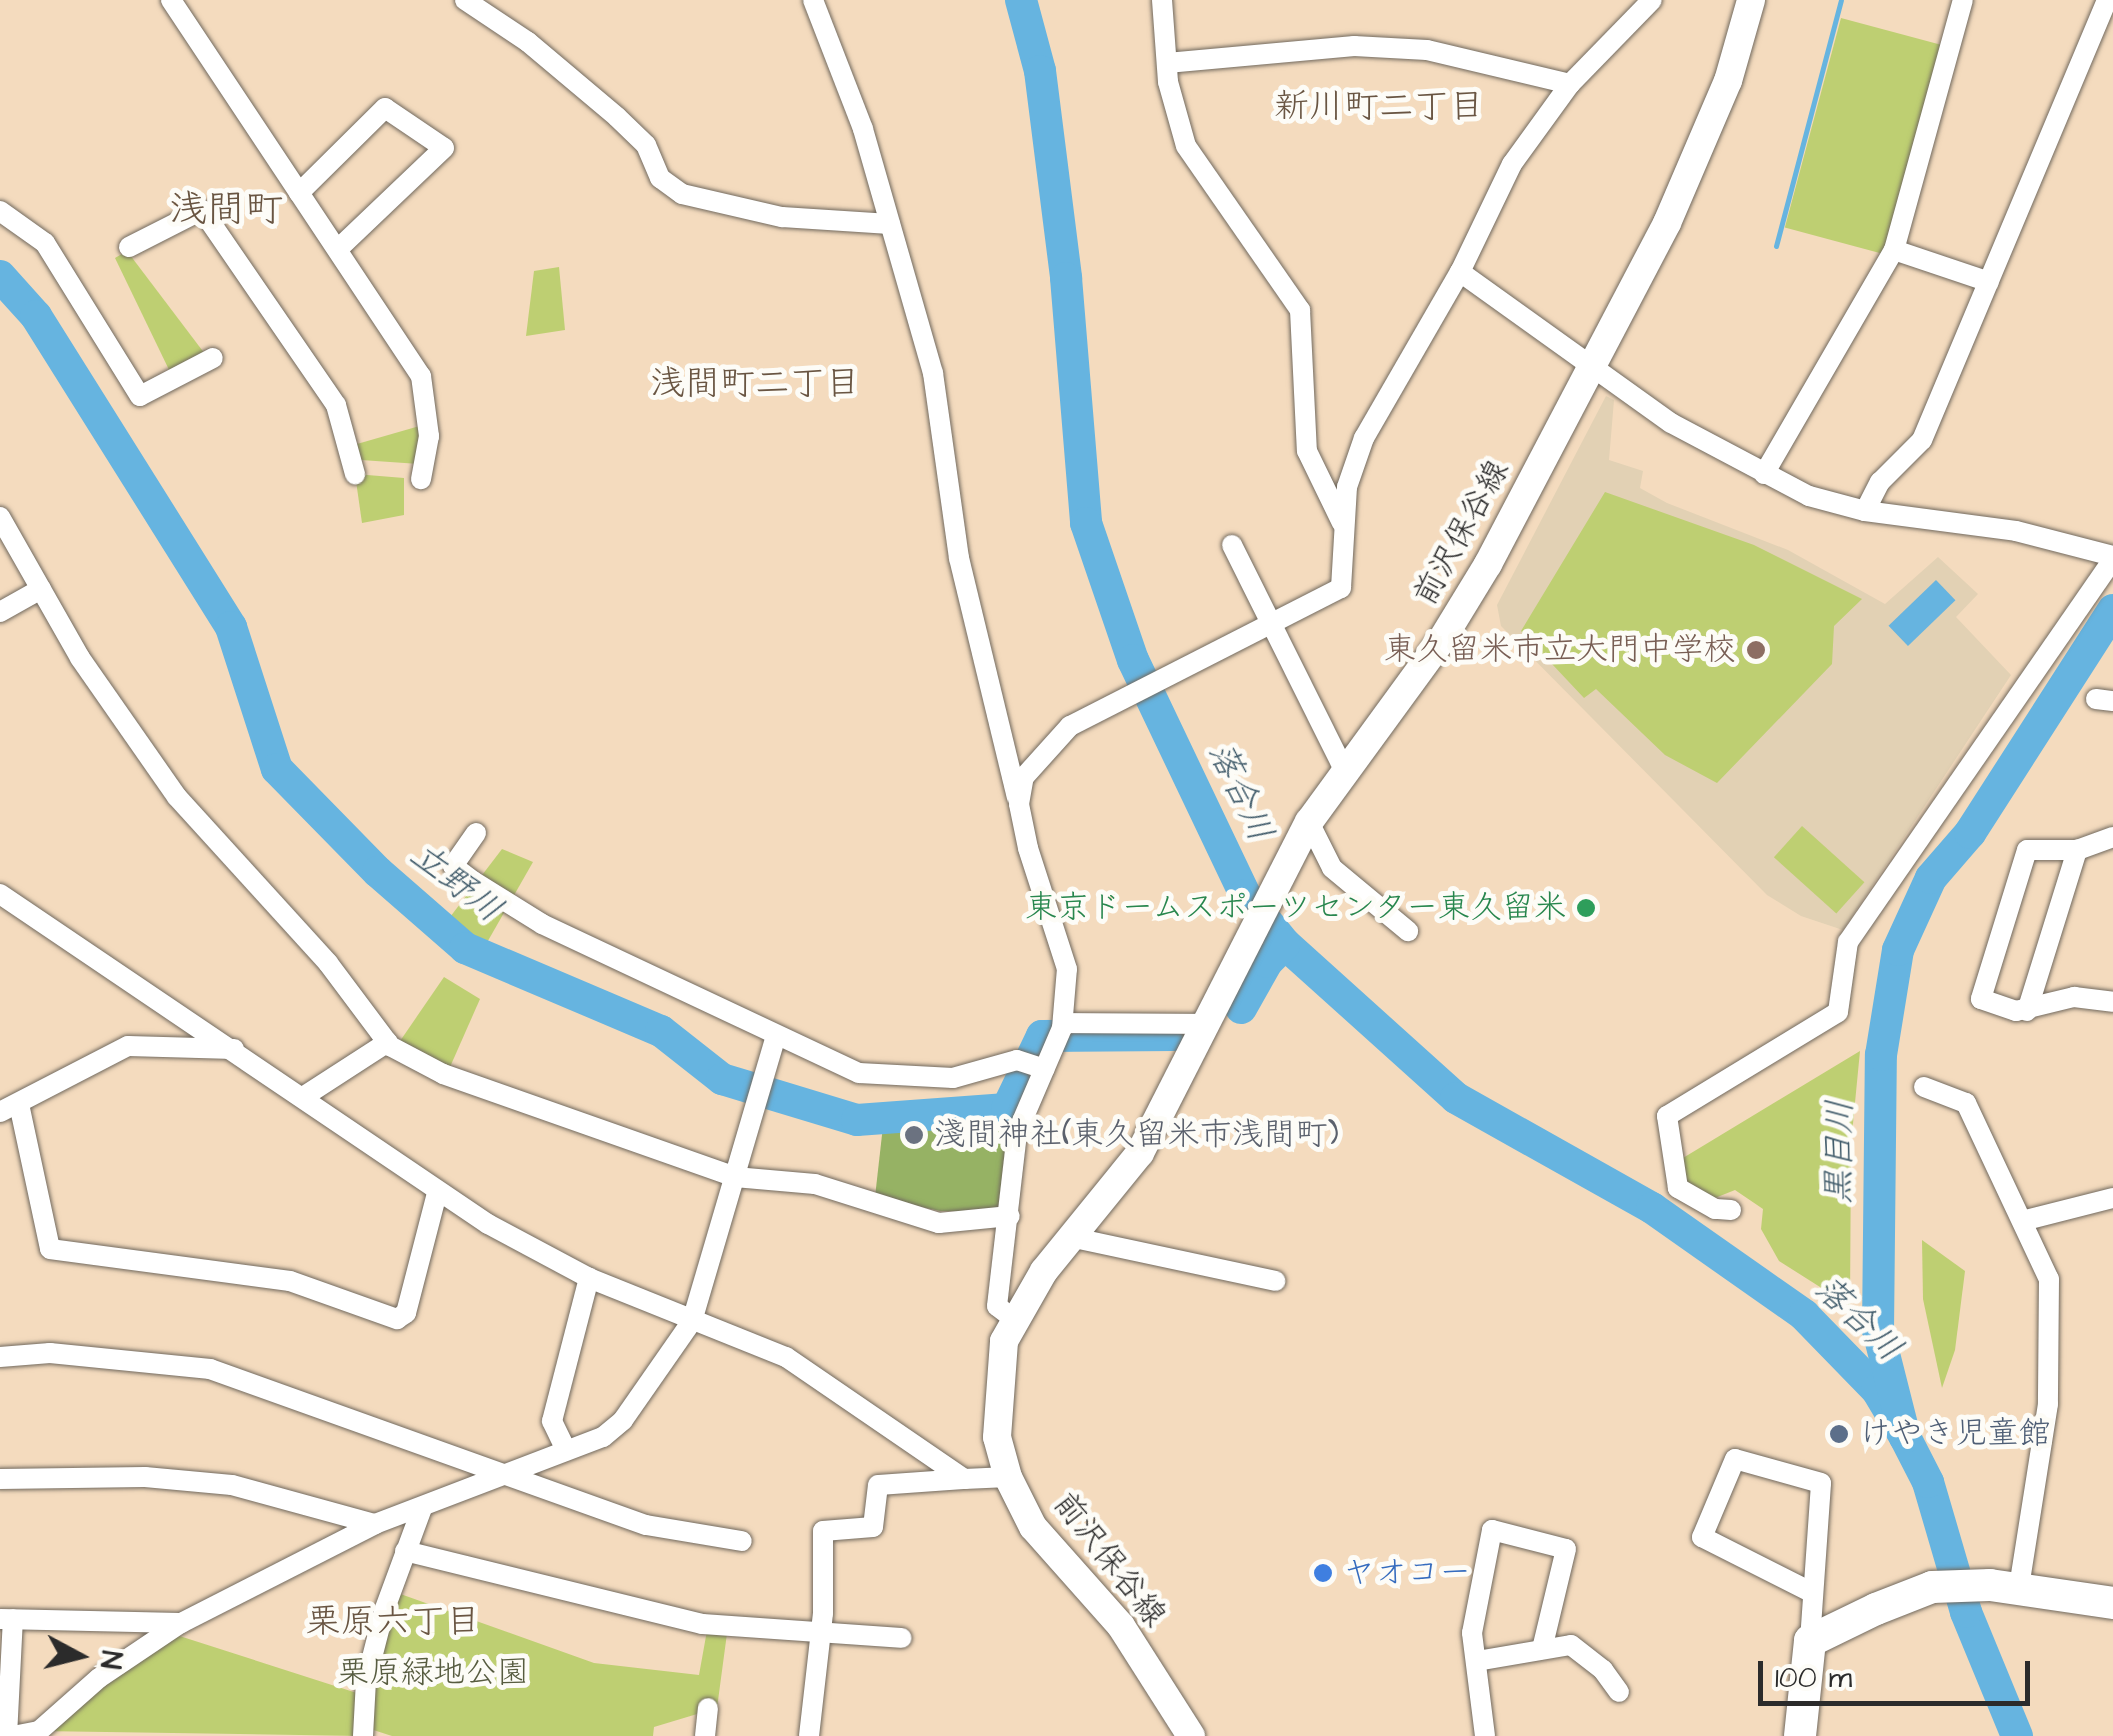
<!DOCTYPE html>
<meta charset="utf-8">
<style>
body{margin:0}
#map{position:relative;width:2113px;height:1736px;overflow:hidden;background:#f4dbbe;font-family:"Architects Daughter","Klee One",sans-serif}
div>[style]{position:absolute}
[style*='--x']{left:calc(var(--x)*1px);top:calc(var(--y)*1px);width:calc(var(--w)*1px);rotate:calc(var(--a)*1deg)}
.built>*{inset:0;background:#e2d1b4}
.green>*{inset:0;background:#becf72;transform-origin:0 0}
.forest>*{inset:0;background:#96b264}
.water>*{inset:0;background:#66b4e0;transform-origin:0 0}
.stream>*{height:5px;margin:-2.5px;padding:0 2.5px;transform-origin:2.5px;border-radius:2.5px;background:#66b4e0}
.river>*{height:32px;margin:-16px;padding:0 16px;transform-origin:16px;border-radius:16px;background:#66b4e0}
.roads{filter:drop-shadow(0 0 2px #71695e) drop-shadow(0 0 2px #71695e)}
.street>*{height:20px;margin:-10px;padding:0 10px;transform-origin:10px;border-radius:10px;background:#fff}
.secondary>*{height:28px;margin:-14px;padding:0 14px;transform-origin:14px;border-radius:14px;background:#fff}
.primary>*{height:32px;margin:-16px;padding:0 16px;transform-origin:16px;border-radius:16px;background:#fff}
.dots>*{width:28px;height:28px;translate:-50% -50%;box-sizing:border-box;border:5px solid #fdfcf7;border-radius:50%}
span{translate:-50% -50%;white-space:nowrap;text-align:center;line-height:1.15;-webkit-text-stroke:10px #fdfcf7;paint-order:stroke}
.street-label{font-size:32px;color:#2b2b2b}
.education-label{font-size:32px;color:#785e54}
.right{translate:-100% -50%;text-align:right}
.leisure-label{font-size:32px;color:#27864d}
.worship-label{font-size:32px;color:#5b616d}
.left{translate:0 -50%;text-align:left}
.service-label{font-size:32px;color:#4e5e75}
.shop-label{font-size:32px;color:#366cbe}
.park-label{font-size:32px;color:#575c40}
.neighbourhood-label{font-size:35px;color:#695542}
.water-label{font-size:35px;color:#405b6a;font-style:italic}
.quarter-label{font-size:38px;color:#695542}
.north{position:absolute;left:30px;top:1606px;width:100px;height:100px;-webkit-text-stroke:8px #fdfcf7;paint-order:stroke;rotate:97deg;font-size:28px;font-weight:700;line-height:40px;text-align:center;color:#2b2b2b}
.north::after{content:'';display:block;margin:auto;width:35px;height:45px;background:#2b2b2b;clip-path:polygon(50% 0,100% 100%,50% 72%,0 100%)}
.scale{position:absolute;left:1758px;top:1661px;width:272px;height:45px;box-sizing:border-box;border:5px solid #2b2b2b;border-top:0;padding-left:12px;font-size:30px;line-height:35px;white-space:nowrap;color:#2b2b2b;-webkit-text-stroke:8px #fdfcf7;paint-order:stroke}
</style>
<div id="map">
<div class="built">
<i style="clip-path:polygon(1606px 396px,1614px 400px,1609px 460px,1643px 471px,1640px 488px,1667px 503px,1788px 550px,1885px 604px,1938px 557px,1978px 594px,1956px 617px,2011px 675px,1843px 930px,1801px 916px,1767px 895px,1501px 626px,1497px 605px)"></i>
</div>
<div class="green">
<i style="left:1841px;top:18px;width:112px;height:217px;rotate:15deg"></i>
<i style="clip-path:polygon(127px 251px,208px 358px,172px 376px,115px 258px)"></i>
<i style="clip-path:polygon(559px 267px,565px 330px,526px 336px,534px 271px)"></i>
<i style="clip-path:polygon(423px 425px,419px 464px,361px 460px,357px 444px)"></i>
<i style="clip-path:polygon(355px 474px,404px 478px,404px 515px,362px 523px)"></i>
<i style="clip-path:polygon(1605px 492px,1754px 545px,1862px 599px,1834px 626px,1832px 664px,1717px 783px,1665px 755px,1596px 689px,1584px 698px,1521px 631px)"></i>
<i style="left:1802px;top:826px;width:84px;height:42px;rotate:42deg"></i>
<i style="clip-path:polygon(502px 849px,533px 862px,485px 946px,447px 921px)"></i>
<i style="clip-path:polygon(444px 977px,480px 999px,450px 1067px,398px 1044px)"></i>
<i style="clip-path:polygon(1860px 1051px,1851px 1144px,1850px 1306px,1779px 1261px,1761px 1229px,1763px 1209px,1735px 1190px,1715px 1198px,1682px 1181px,1678px 1161px)"></i>
<i style="clip-path:polygon(1922px 1240px,1965px 1271px,1955px 1350px,1942px 1388px,1923px 1299px)"></i>
<i style="clip-path:polygon(392px 1591px,594px 1663px,699px 1675px,708px 1625px,728px 1626px,717px 1708px,654px 1727px,653px 1736px,392px 1736px,364px 1727px,362px 1736px,39px 1731px,167px 1632px,363px 1695px)"></i>
</div>
<div class="forest">
<i style="clip-path:polygon(1018px 1113px,1004px 1204px,996px 1212px,940px 1211px,875px 1197px,883px 1126px)"></i>
</div>
<div class="water">
<i style="left:1936px;top:580px;width:28px;height:66px;rotate:46deg"></i>
</div>
<div class="stream">
<i style="--x:1776;--y:246;--w:254;--a:-75.2"></i>
</div>
<div class="river">
<i style="--x:1021;--y:0;--w:73;--a:75"></i>
<i style="--x:1040;--y:71;--w:209;--a:82.8"></i>
<i style="--x:1066;--y:278;--w:246;--a:85.3"></i>
<i style="--x:1086;--y:523;--w:145;--a:71.1"></i>
<i style="--x:1133;--y:660;--w:260;--a:64.5"></i>
<i style="--x:1245;--y:895;--w:63;--a:50.8"></i>
<i style="--x:1285;--y:944;--w:230;--a:42"></i>
<i style="--x:1456;--y:1098;--w:225;--a:29.3"></i>
<i style="--x:1652;--y:1208;--w:186;--a:35.1"></i>
<i style="--x:1804;--y:1315;--w:105;--a:45.8"></i>
<i style="--x:1877;--y:1390;--w:55;--a:59.2"></i>
<i style="--x:0;--y:276;--w:54;--a:48"></i>
<i style="--x:36;--y:316;--w:367;--a:57.9"></i>
<i style="--x:231;--y:627;--w:149;--a:72.1"></i>
<i style="--x:277;--y:769;--w:144;--a:45.6"></i>
<i style="--x:378;--y:872;--w:116;--a:41.1"></i>
<i style="--x:465;--y:948;--w:213;--a:23"></i>
<i style="--x:661;--y:1031;--w:78;--a:38.2"></i>
<i style="--x:722;--y:1079;--w:141;--a:16.9"></i>
<i style="--x:857;--y:1120;--w:150;--a:-4.2"></i>
<i style="--x:1007;--y:1109;--w:81;--a:-64.4"></i>
<i style="--x:1042;--y:1036;--w:133;--a:-0.4"></i>
<i style="--x:1241;--y:1008;--w:53;--a:-60.5"></i>
<i style="--x:1267;--y:962;--w:25;--a:-45"></i>
<i style="--x:2017;--y:1736;--w:134;--a:-112.4"></i>
<i style="--x:1966;--y:1612;--w:135;--a:-106.3"></i>
<i style="--x:1928;--y:1482;--w:51;--a:-117.1"></i>
<i style="--x:1905;--y:1437;--w:110;--a:-104.2"></i>
<i style="--x:1878;--y:1330;--w:275;--a:-89.4"></i>
<i style="--x:1881;--y:1055;--w:106;--a:-80.8"></i>
<i style="--x:1898;--y:950;--w:79;--a:-65.4"></i>
<i style="--x:1931;--y:878;--w:60;--a:-49.1"></i>
<i style="--x:1970;--y:833;--w:265;--a:-57.3"></i>
</div>
<div class="roads">
<div class="street">
<i style="--x:171;--y:0;--w:452;--a:56.4"></i>
<i style="--x:421;--y:376;--w:61;--a:82.4"></i>
<i style="--x:429;--y:436;--w:44;--a:100.5"></i>
<i style="--x:465;--y:0;--w:76;--a:33.7"></i>
<i style="--x:528;--y:42;--w:116;--a:40.1"></i>
<i style="--x:617;--y:117;--w:40;--a:44"></i>
<i style="--x:646;--y:145;--w:36;--a:67"></i>
<i style="--x:660;--y:178;--w:27;--a:36"></i>
<i style="--x:682;--y:194;--w:103;--a:13"></i>
<i style="--x:782;--y:217;--w:108;--a:3.7"></i>
<i style="--x:813;--y:0;--w:138;--a:68.8"></i>
<i style="--x:863;--y:129;--w:254;--a:74"></i>
<i style="--x:933;--y:373;--w:187;--a:82"></i>
<i style="--x:959;--y:558;--w:246;--a:76.4"></i>
<i style="--x:1162;--y:0;--w:82;--a:85.8"></i>
<i style="--x:1168;--y:82;--w:66;--a:74.3"></i>
<i style="--x:1186;--y:146;--w:200;--a:55.2"></i>
<i style="--x:1300;--y:310;--w:141;--a:87.2"></i>
<i style="--x:1307;--y:451;--w:80;--a:64.1"></i>
<i style="--x:1167;--y:63;--w:188;--a:-5.2"></i>
<i style="--x:1354;--y:46;--w:73;--a:3.1"></i>
<i style="--x:1427;--y:50;--w:147;--a:13.4"></i>
<i style="--x:299;--y:193;--w:121;--a:-44.7"></i>
<i style="--x:385;--y:108;--w:71;--a:34.1"></i>
<i style="--x:444;--y:148;--w:146;--a:136.4"></i>
<i style="--x:0;--y:211;--w:55;--a:35.4"></i>
<i style="--x:45;--y:243;--w:180;--a:58.2"></i>
<i style="--x:140;--y:396;--w:82;--a:-27.5"></i>
<i style="--x:129;--y:247;--w:82;--a:-26.9"></i>
<i style="--x:202;--y:210;--w:237;--a:55.5"></i>
<i style="--x:336;--y:405;--w:72;--a:74.6"></i>
<i style="--x:1894;--y:250;--w:100;--a:18.6"></i>
<i style="--x:1460;--y:272;--w:259;--a:35.6"></i>
<i style="--x:1671;--y:423;--w:156;--a:27.9"></i>
<i style="--x:1809;--y:496;--w:58;--a:15"></i>
<i style="--x:1865;--y:511;--w:152;--a:7.5"></i>
<i style="--x:2016;--y:531;--w:100;--a:14.5"></i>
<i style="--x:1764;--y:474;--w:259;--a:-59.9"></i>
<i style="--x:1894;--y:250;--w:259;--a:-74.6"></i>
<i style="--x:1865;--y:511;--w:33;--a:-63"></i>
<i style="--x:1880;--y:482;--w:59;--a:-45"></i>
<i style="--x:1922;--y:440;--w:477;--a:-67.2"></i>
<i style="--x:0;--y:517;--w:162;--a:60.4"></i>
<i style="--x:80;--y:658;--w:169;--a:55.1"></i>
<i style="--x:177;--y:797;--w:224;--a:47.7"></i>
<i style="--x:328;--y:963;--w:104;--a:53.2"></i>
<i style="--x:390;--y:1046;--w:60;--a:27.8"></i>
<i style="--x:443;--y:1074;--w:310;--a:19.4"></i>
<i style="--x:735;--y:1177;--w:80;--a:5"></i>
<i style="--x:815;--y:1184;--w:130;--a:17.5"></i>
<i style="--x:939;--y:1223;--w:71;--a:-5.6"></i>
<i style="--x:1232;--y:545;--w:251;--a:63.5"></i>
<i style="--x:0;--y:612;--w:47;--a:-29.3"></i>
<i style="--x:2096;--y:699;--w:17;--a:7"></i>
<i style="--x:1309;--y:822;--w:51;--a:63.4"></i>
<i style="--x:1332;--y:868;--w:99;--a:39.7"></i>
<i style="--x:476;--y:833;--w:40;--a:124.9"></i>
<i style="--x:453;--y:866;--w:25;--a:37"></i>
<i style="--x:473;--y:881;--w:81;--a:31.9"></i>
<i style="--x:542;--y:924;--w:350;--a:25.2"></i>
<i style="--x:859;--y:1073;--w:94;--a:3"></i>
<i style="--x:953;--y:1078;--w:66;--a:-15.7"></i>
<i style="--x:1017;--y:1060;--w:29;--a:18"></i>
<i style="--x:2113;--y:837;--w:38;--a:160"></i>
<i style="--x:2077;--y:850;--w:50;--a:180"></i>
<i style="--x:2027;--y:850;--w:156;--a:107.2"></i>
<i style="--x:1981;--y:999;--w:37;--a:19"></i>
<i style="--x:2016;--y:1011;--w:60;--a:-13.6"></i>
<i style="--x:2074;--y:997;--w:39;--a:7"></i>
<i style="--x:0;--y:894;--w:589;--a:34.07"></i>
<i style="--x:488;--y:1224;--w:115;--a:28.1"></i>
<i style="--x:589;--y:1278;--w:212;--a:21.9"></i>
<i style="--x:786;--y:1357;--w:216;--a:34.4"></i>
<i style="--x:964;--y:1479;--w:44;--a:-2.6"></i>
<i style="--x:2027;--y:1011;--w:169;--a:-72.7"></i>
<i style="--x:1063;--y:1023;--w:143;--a:0.4"></i>
<i style="--x:1924;--y:1087;--w:45;--a:20.9"></i>
<i style="--x:1966;--y:1103;--w:195;--a:64.8"></i>
<i style="--x:2049;--y:1279;--w:125;--a:90.5"></i>
<i style="--x:2048;--y:1404;--w:185;--a:99"></i>
<i style="--x:303;--y:1097;--w:101;--a:-32.9"></i>
<i style="--x:19;--y:1104;--w:148;--a:77.9"></i>
<i style="--x:50;--y:1249;--w:242;--a:7.6"></i>
<i style="--x:290;--y:1281;--w:114;--a:19.6"></i>
<i style="--x:397;--y:1319;--w:11;--a:-34"></i>
<i style="--x:406;--y:1313;--w:124;--a:-75.5"></i>
<i style="--x:0;--y:1112;--w:144;--a:-27.3"></i>
<i style="--x:128;--y:1046;--w:106;--a:1.6"></i>
<i style="--x:1731;--y:1210;--w:16;--a:-176"></i>
<i style="--x:1715;--y:1209;--w:43;--a:-150.4"></i>
<i style="--x:1678;--y:1188;--w:73;--a:-98.7"></i>
<i style="--x:1667;--y:1116;--w:200;--a:-31.3"></i>
<i style="--x:1838;--y:1012;--w:71;--a:-81.9"></i>
<i style="--x:1848;--y:942;--w:466;--a:-55.3"></i>
<i style="--x:2026;--y:1220;--w:90;--a:-14.2"></i>
<i style="--x:1075;--y:1238;--w:205;--a:12.1"></i>
<i style="--x:1014;--y:1319;--w:21;--a:-143"></i>
<i style="--x:997;--y:1306;--w:174;--a:-83.4"></i>
<i style="--x:1017;--y:1133;--w:114;--a:-66.8"></i>
<i style="--x:1062;--y:1028;--w:59;--a:-85.2"></i>
<i style="--x:1067;--y:969;--w:127;--a:-107.9"></i>
<i style="--x:1028;--y:848;--w:45;--a:-101.6"></i>
<i style="--x:1019;--y:804;--w:27;--a:-80"></i>
<i style="--x:1024;--y:777;--w:69;--a:-48"></i>
<i style="--x:1070;--y:726;--w:304;--a:-27"></i>
<i style="--x:1341;--y:588;--w:101;--a:-86.6"></i>
<i style="--x:1347;--y:487;--w:52;--a:-70.9"></i>
<i style="--x:1364;--y:438;--w:192;--a:-60"></i>
<i style="--x:1460;--y:272;--w:120;--a:-64.3"></i>
<i style="--x:1512;--y:164;--w:99;--a:-54.1"></i>
<i style="--x:1570;--y:84;--w:117;--a:-45.7"></i>
<i style="--x:0;--y:1357;--w:50;--a:-4.6"></i>
<i style="--x:50;--y:1353;--w:161;--a:5.7"></i>
<i style="--x:210;--y:1369;--w:463;--a:19.7"></i>
<i style="--x:646;--y:1525;--w:97;--a:9.5"></i>
<i style="--x:566;--y:1450;--w:32;--a:-116"></i>
<i style="--x:552;--y:1421;--w:148;--a:-75.5"></i>
<i style="--x:0;--y:1479;--w:145;--a:-0.8"></i>
<i style="--x:145;--y:1477;--w:87;--a:5.3"></i>
<i style="--x:232;--y:1485;--w:148;--a:15.3"></i>
<i style="--x:405;--y:1551;--w:306;--a:13.8"></i>
<i style="--x:702;--y:1624;--w:200;--a:4"></i>
<i style="--x:0;--y:1619;--w:181;--a:1.3"></i>
<i style="--x:1810;--y:1641;--w:158;--a:-86"></i>
<i style="--x:1821;--y:1483;--w:89;--a:-164.4"></i>
<i style="--x:1735;--y:1459;--w:85;--a:112.9"></i>
<i style="--x:1702;--y:1537;--w:122;--a:26.8"></i>
<i style="--x:1477;--y:1661;--w:95;--a:-9.7"></i>
<i style="--x:1571;--y:1645;--w:41;--a:38"></i>
<i style="--x:1603;--y:1670;--w:27;--a:54"></i>
<i style="--x:7;--y:1736;--w:117;--a:-87.1"></i>
<i style="--x:13;--y:1736;--w:26;--a:-11"></i>
<i style="--x:39;--y:1731;--w:80;--a:-41.5"></i>
<i style="--x:99;--y:1678;--w:99;--a:-33.9"></i>
<i style="--x:181;--y:1623;--w:218;--a:-27"></i>
<i style="--x:375;--y:1524;--w:244;--a:-20.9"></i>
<i style="--x:603;--y:1437;--w:26;--a:-40"></i>
<i style="--x:623;--y:1420;--w:121;--a:-55.1"></i>
<i style="--x:692;--y:1321;--w:297;--a:-73.6"></i>
<i style="--x:363;--y:1736;--w:55;--a:-86.9"></i>
<i style="--x:366;--y:1681;--w:72;--a:-75.6"></i>
<i style="--x:384;--y:1611;--w:110;--a:-69.7"></i>
<i style="--x:705;--y:1736;--w:28;--a:-84"></i>
<i style="--x:809;--y:1736;--w:124;--a:-83.5"></i>
<i style="--x:823;--y:1613;--w:82;--a:-90"></i>
<i style="--x:823;--y:1531;--w:50;--a:-4.6"></i>
<i style="--x:873;--y:1527;--w:42;--a:-83.2"></i>
<i style="--x:878;--y:1485;--w:86;--a:-4"></i>
<i style="--x:1485;--y:1736;--w:104;--a:-97.2"></i>
<i style="--x:1472;--y:1633;--w:105;--a:-79"></i>
<i style="--x:1492;--y:1530;--w:76;--a:14.4"></i>
<i style="--x:1566;--y:1549;--w:103;--a:103.5"></i>
</div>
<div class="secondary">
<i style="--x:1191;--y:1736;--w:130;--a:-122.5"></i>
<i style="--x:1121;--y:1626;--w:132;--a:-131.6"></i>
<i style="--x:1033;--y:1527;--w:56;--a:-116.6"></i>
<i style="--x:1008;--y:1477;--w:41;--a:-105.4"></i>
<i style="--x:997;--y:1437;--w:96;--a:-85.8"></i>
<i style="--x:1004;--y:1341;--w:81;--a:-60.3"></i>
<i style="--x:1044;--y:1271;--w:152;--a:-50.9"></i>
<i style="--x:1140;--y:1153;--w:372;--a:-63"></i>
<i style="--x:1309;--y:822;--w:224;--a:-53.9"></i>
<i style="--x:1441;--y:641;--w:90;--a:-58.6"></i>
<i style="--x:1488;--y:564;--w:385;--a:-62.3"></i>
<i style="--x:1667;--y:223;--w:155;--a:-66.8"></i>
<i style="--x:1728;--y:81;--w:84;--a:-74.1"></i>
</div>
<div class="primary">
<i style="--x:1800;--y:1736;--w:96;--a:-84"></i>
<i style="--x:1810;--y:1641;--w:73;--a:-25.9"></i>
<i style="--x:1876;--y:1609;--w:60;--a:-21.4"></i>
<i style="--x:1932;--y:1587;--w:58;--a:-2"></i>
<i style="--x:1990;--y:1585;--w:124;--a:8.3"></i>
</div>
</div>
<div class="dots">
<i style="left:1756px;top:650px;background:#8d6e63"></i>
<i style="left:1586px;top:908px;background:#2e9e5b"></i>
<i style="left:914px;top:1135px;background:#6b7280"></i>
<i style="left:1839px;top:1434px;background:#5c6f8a"></i>
<i style="left:1323px;top:1573px;background:#3f7fe0"></i>
</div>
<div class="street-label">
<span style="left:1462px;top:533px;rotate:-61deg">前沢保谷線</span>
<span style="left:1109px;top:1560px;rotate:52deg">前沢保谷線</span>
</div>
<div class="education-label">
<span class="right" style="left:1736px;top:650px">東久留米市立大門中学校</span>
</div>
<div class="leisure-label">
<span class="right" style="left:1566px;top:908px">東京ドームスポーツセンター東久留米</span>
</div>
<div class="worship-label">
<span class="left" style="left:934px;top:1135px">淺間神社(東久留米市浅間町)</span>
</div>
<div class="service-label">
<span class="left" style="left:1859px;top:1434px">けやき児童館</span>
</div>
<div class="shop-label">
<span class="left" style="left:1343px;top:1573px">ヤオコー</span>
</div>
<div class="park-label">
<span style="left:433px;top:1673px">栗原緑地公園</span>
</div>
<div class="neighbourhood-label">
<span style="left:1379px;top:107px">新川町二丁目</span>
<span style="left:755px;top:384px">浅間町二丁目</span>
<span style="left:393px;top:1622px">栗原六丁目</span>
</div>
<div class="water-label">
<span style="left:1240px;top:792px;rotate:65deg">落合川</span>
<span style="left:456px;top:883px;rotate:38deg">立野川</span>
<span style="left:1840px;top:1152px;rotate:-89deg">黒目川</span>
<span style="left:1858px;top:1319px;rotate:44deg">落合川</span>
</div>
<div class="quarter-label">
<span style="left:226px;top:211px">浅間町</span>
</div>
<div class="north">N</div>
<div class="scale">100 m</div>
</div>
